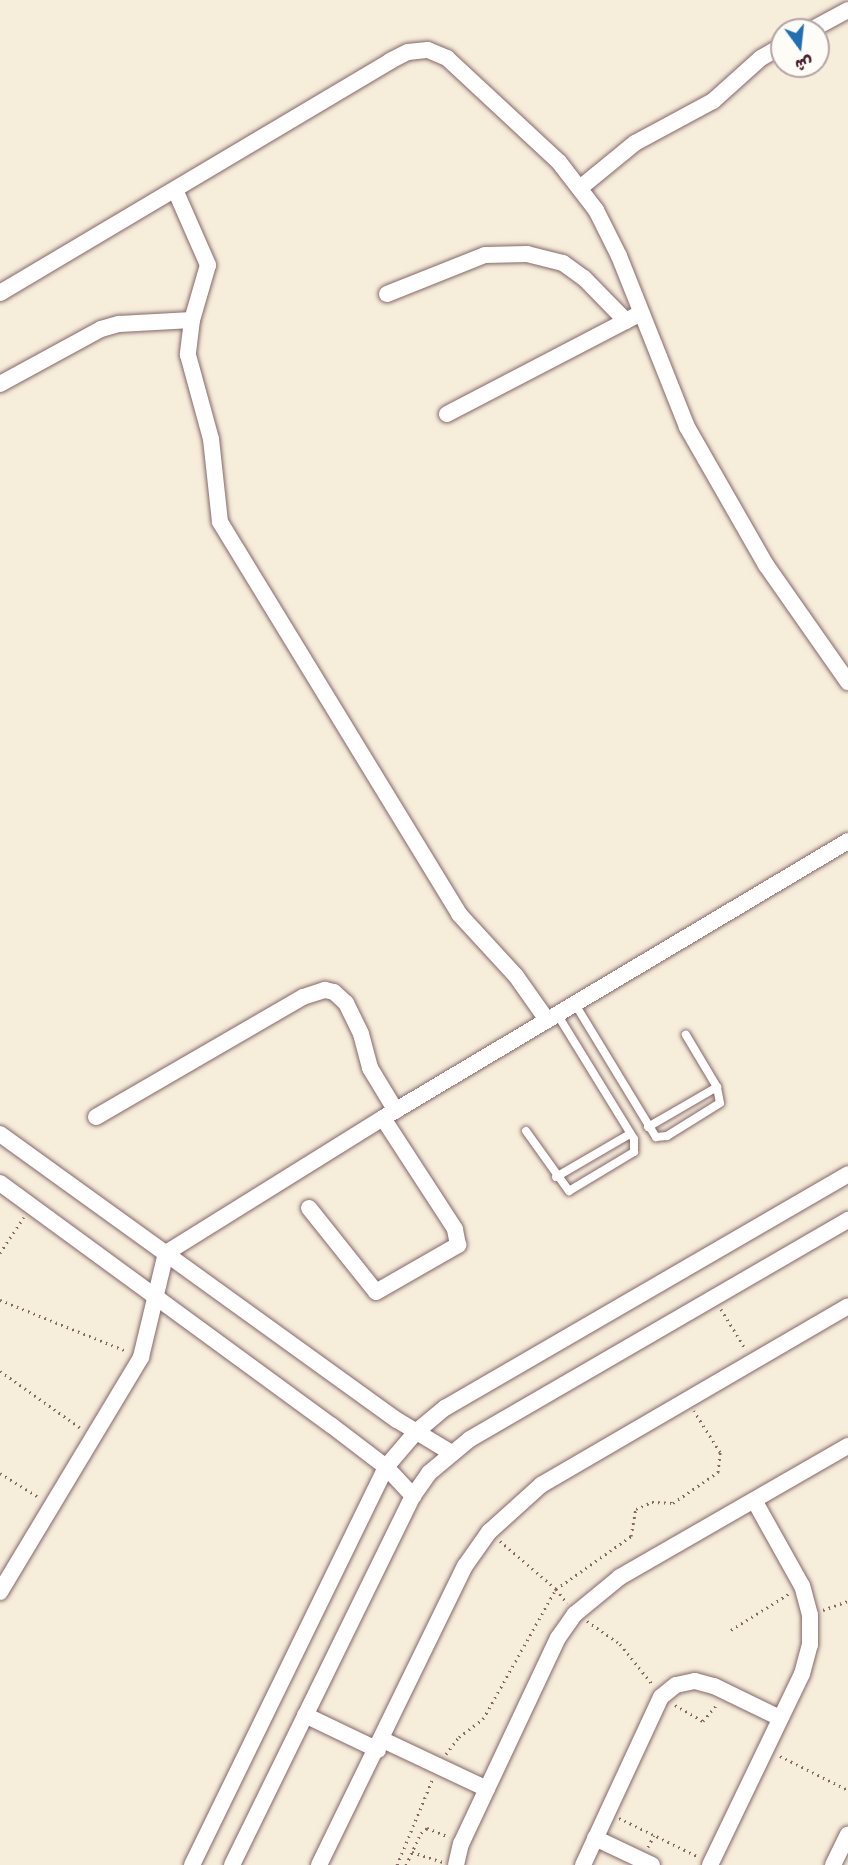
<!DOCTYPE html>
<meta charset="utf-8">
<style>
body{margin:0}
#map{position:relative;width:848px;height:1865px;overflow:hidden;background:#f6edda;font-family:Pangolin,"Playpen Sans Arabic",sans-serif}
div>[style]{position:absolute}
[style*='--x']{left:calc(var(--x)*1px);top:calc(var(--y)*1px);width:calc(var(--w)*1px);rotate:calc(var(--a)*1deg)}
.path>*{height:3px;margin-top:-1.5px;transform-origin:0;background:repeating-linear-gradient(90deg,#866768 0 1.5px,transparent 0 6px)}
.roads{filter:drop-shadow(0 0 2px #866768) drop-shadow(0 0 2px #866768)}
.lane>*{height:8px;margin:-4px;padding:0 4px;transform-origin:4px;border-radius:4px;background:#fff}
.street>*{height:16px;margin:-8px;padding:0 8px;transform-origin:8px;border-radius:8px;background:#fff}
span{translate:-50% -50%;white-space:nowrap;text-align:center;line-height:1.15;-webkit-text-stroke:5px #fdfcf7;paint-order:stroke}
.north{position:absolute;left:770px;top:18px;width:60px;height:60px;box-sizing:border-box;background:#fdfcf7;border:2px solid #b5a4a5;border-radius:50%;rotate:165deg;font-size:16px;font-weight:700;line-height:24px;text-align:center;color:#4a1f2b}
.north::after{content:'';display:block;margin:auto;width:21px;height:27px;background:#1f6fb2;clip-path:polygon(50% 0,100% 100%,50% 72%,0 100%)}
</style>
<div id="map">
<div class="path">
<i style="--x:0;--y:1253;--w:43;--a:-56.3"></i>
<i style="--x:0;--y:1300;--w:136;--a:22"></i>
<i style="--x:721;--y:1309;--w:48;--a:58.6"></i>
<i style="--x:0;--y:1371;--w:100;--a:35.3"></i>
<i style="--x:0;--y:1473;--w:47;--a:32"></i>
<i style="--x:500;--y:1541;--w:74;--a:40.6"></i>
<i style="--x:556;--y:1589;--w:18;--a:52"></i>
<i style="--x:823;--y:1610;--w:27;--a:-20"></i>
<i style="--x:587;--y:1621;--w:40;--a:34.9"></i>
<i style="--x:620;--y:1644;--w:53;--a:51.2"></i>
<i style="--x:731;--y:1630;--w:70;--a:-32.1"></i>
<i style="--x:675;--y:1705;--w:32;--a:30"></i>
<i style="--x:703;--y:1721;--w:23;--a:-50"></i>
<i style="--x:446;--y:1754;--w:21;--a:-53"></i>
<i style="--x:459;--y:1737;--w:30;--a:-37"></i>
<i style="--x:483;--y:1719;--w:149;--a:-60.7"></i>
<i style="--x:556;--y:1589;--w:92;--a:-35.2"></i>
<i style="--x:631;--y:1536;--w:27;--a:-80"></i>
<i style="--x:636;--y:1509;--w:17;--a:-24"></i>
<i style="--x:652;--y:1502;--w:21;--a:3"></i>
<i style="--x:673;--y:1503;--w:55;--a:-34.6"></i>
<i style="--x:718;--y:1472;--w:20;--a:-84"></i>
<i style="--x:720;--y:1452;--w:49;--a:-122.4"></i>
<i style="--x:780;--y:1756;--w:76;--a:26.6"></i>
<i style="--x:619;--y:1818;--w:87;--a:26"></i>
<i style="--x:648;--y:1847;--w:13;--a:-63"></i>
<i style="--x:412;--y:1852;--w:32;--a:18"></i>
<i style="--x:397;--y:1865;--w:94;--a:-67.5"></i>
<i style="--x:406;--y:1865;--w:35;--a:-65"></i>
<i style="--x:421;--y:1833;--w:8;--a:-40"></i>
<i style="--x:427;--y:1828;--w:24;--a:22"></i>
</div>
<div class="roads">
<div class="lane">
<i style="--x:575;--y:1004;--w:156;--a:58.7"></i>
<i style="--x:656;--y:1137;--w:11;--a:-5"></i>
<i style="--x:667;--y:1136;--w:62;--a:-31.9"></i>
<i style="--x:720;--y:1103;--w:16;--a:-101"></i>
<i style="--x:717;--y:1087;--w:61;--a:-120.8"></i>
<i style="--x:648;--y:1127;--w:80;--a:-30.1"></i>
<i style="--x:526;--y:1131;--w:74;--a:54.4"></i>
<i style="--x:569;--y:1191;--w:76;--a:-31"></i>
<i style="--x:634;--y:1152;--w:13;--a:-90"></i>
<i style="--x:634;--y:1139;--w:147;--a:-121.6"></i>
<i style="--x:556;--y:1177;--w:86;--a:-30.2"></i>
</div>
<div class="street">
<i style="--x:811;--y:30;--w:42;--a:-28.4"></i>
<i style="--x:580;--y:188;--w:71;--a:-39.3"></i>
<i style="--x:635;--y:143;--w:89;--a:-28.3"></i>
<i style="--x:713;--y:101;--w:64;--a:-41.9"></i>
<i style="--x:761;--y:58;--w:24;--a:-30"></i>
<i style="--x:176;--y:192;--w:80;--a:66.3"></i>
<i style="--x:208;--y:265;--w:57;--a:106.2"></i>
<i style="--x:192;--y:320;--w:35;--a:97"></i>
<i style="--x:188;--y:355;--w:87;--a:74.7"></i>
<i style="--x:211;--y:439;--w:83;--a:83.8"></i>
<i style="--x:220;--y:522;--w:459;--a:58.6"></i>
<i style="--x:459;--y:914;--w:84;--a:47.4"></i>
<i style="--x:516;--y:976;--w:54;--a:54.8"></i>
<i style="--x:0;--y:293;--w:454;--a:-30.7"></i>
<i style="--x:390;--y:61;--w:20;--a:-27"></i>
<i style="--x:408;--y:52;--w:20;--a:-6"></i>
<i style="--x:428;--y:50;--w:21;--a:23"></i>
<i style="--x:447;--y:58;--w:153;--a:42.9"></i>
<i style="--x:559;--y:162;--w:61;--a:52.4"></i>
<i style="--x:596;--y:210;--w:51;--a:63.4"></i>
<i style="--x:619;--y:256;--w:184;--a:68.3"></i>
<i style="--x:687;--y:427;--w:159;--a:60.2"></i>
<i style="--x:766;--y:565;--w:143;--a:55"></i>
<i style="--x:387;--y:294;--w:105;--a:-21.7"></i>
<i style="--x:485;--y:255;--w:42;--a:-1.4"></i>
<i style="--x:527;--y:254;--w:37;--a:14"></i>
<i style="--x:563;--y:263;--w:26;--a:36"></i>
<i style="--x:584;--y:278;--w:60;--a:45.7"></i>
<i style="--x:0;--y:384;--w:115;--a:-28.6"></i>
<i style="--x:101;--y:329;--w:19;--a:-16"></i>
<i style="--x:119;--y:324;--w:73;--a:-3.1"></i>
<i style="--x:447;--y:414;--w:212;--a:-27.5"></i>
<i style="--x:96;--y:1117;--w:239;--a:-30.1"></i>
<i style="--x:303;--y:997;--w:23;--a:-18"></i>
<i style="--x:325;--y:990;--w:9;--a:13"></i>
<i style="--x:334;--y:992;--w:16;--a:43"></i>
<i style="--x:346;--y:1003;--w:34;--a:64"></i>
<i style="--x:361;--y:1034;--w:35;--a:75"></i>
<i style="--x:370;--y:1068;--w:50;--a:58.8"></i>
<i style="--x:0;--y:1134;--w:489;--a:35.8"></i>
<i style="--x:397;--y:1420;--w:62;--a:31.1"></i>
<i style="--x:0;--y:1183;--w:410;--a:36.2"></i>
<i style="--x:331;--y:1425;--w:69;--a:37.4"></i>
<i style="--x:386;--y:1467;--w:40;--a:47"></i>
<i style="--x:309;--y:1208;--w:107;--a:51.4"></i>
<i style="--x:376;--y:1292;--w:95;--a:-29.8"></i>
<i style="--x:458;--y:1245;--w:16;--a:-101"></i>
<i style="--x:455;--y:1229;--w:132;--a:-123"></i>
<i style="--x:0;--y:1592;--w:274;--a:-59"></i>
<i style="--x:141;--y:1357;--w:107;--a:-76.5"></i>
<i style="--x:166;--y:1253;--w:256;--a:-31.9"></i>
<i style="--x:383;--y:1118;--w:541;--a:-30.78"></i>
<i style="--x:305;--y:1715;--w:81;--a:25.6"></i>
<i style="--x:383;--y:1740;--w:115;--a:25.2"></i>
<i style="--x:595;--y:1838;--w:63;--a:25.3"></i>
<i style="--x:192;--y:1865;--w:443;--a:-64"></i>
<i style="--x:386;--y:1467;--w:46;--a:-49.4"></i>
<i style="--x:416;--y:1432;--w:38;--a:-40"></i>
<i style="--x:445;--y:1408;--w:466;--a:-30.1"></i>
<i style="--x:232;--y:1865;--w:411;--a:-63.9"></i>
<i style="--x:413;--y:1496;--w:28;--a:-55"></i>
<i style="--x:429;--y:1473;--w:53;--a:-39.7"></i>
<i style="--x:470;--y:1439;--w:437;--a:-30.1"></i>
<i style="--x:319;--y:1865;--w:333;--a:-64"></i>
<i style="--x:465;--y:1566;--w:42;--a:-54.8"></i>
<i style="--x:489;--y:1532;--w:70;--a:-42.1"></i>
<i style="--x:541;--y:1485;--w:355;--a:-30.2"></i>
<i style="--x:456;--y:1865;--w:22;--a:-77"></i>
<i style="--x:461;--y:1844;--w:228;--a:-64.8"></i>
<i style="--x:558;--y:1638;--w:29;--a:-55"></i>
<i style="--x:575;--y:1614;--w:58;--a:-39.4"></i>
<i style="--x:620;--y:1577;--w:263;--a:-29.9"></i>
<i style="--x:583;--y:1865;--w:185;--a:-65.1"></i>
<i style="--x:661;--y:1697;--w:19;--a:-39"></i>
<i style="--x:676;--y:1685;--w:19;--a:-12"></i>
<i style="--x:695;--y:1681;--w:20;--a:15"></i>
<i style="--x:714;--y:1686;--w:73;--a:25.9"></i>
<i style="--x:710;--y:1865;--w:212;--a:-64.3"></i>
<i style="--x:802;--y:1674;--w:30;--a:-75"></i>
<i style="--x:810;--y:1645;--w:30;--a:-90"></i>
<i style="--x:810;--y:1615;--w:30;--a:-105"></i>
<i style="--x:802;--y:1586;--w:98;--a:-119.2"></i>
<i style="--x:833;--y:1865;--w:34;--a:-64"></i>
</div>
</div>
<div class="north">ش</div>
</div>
